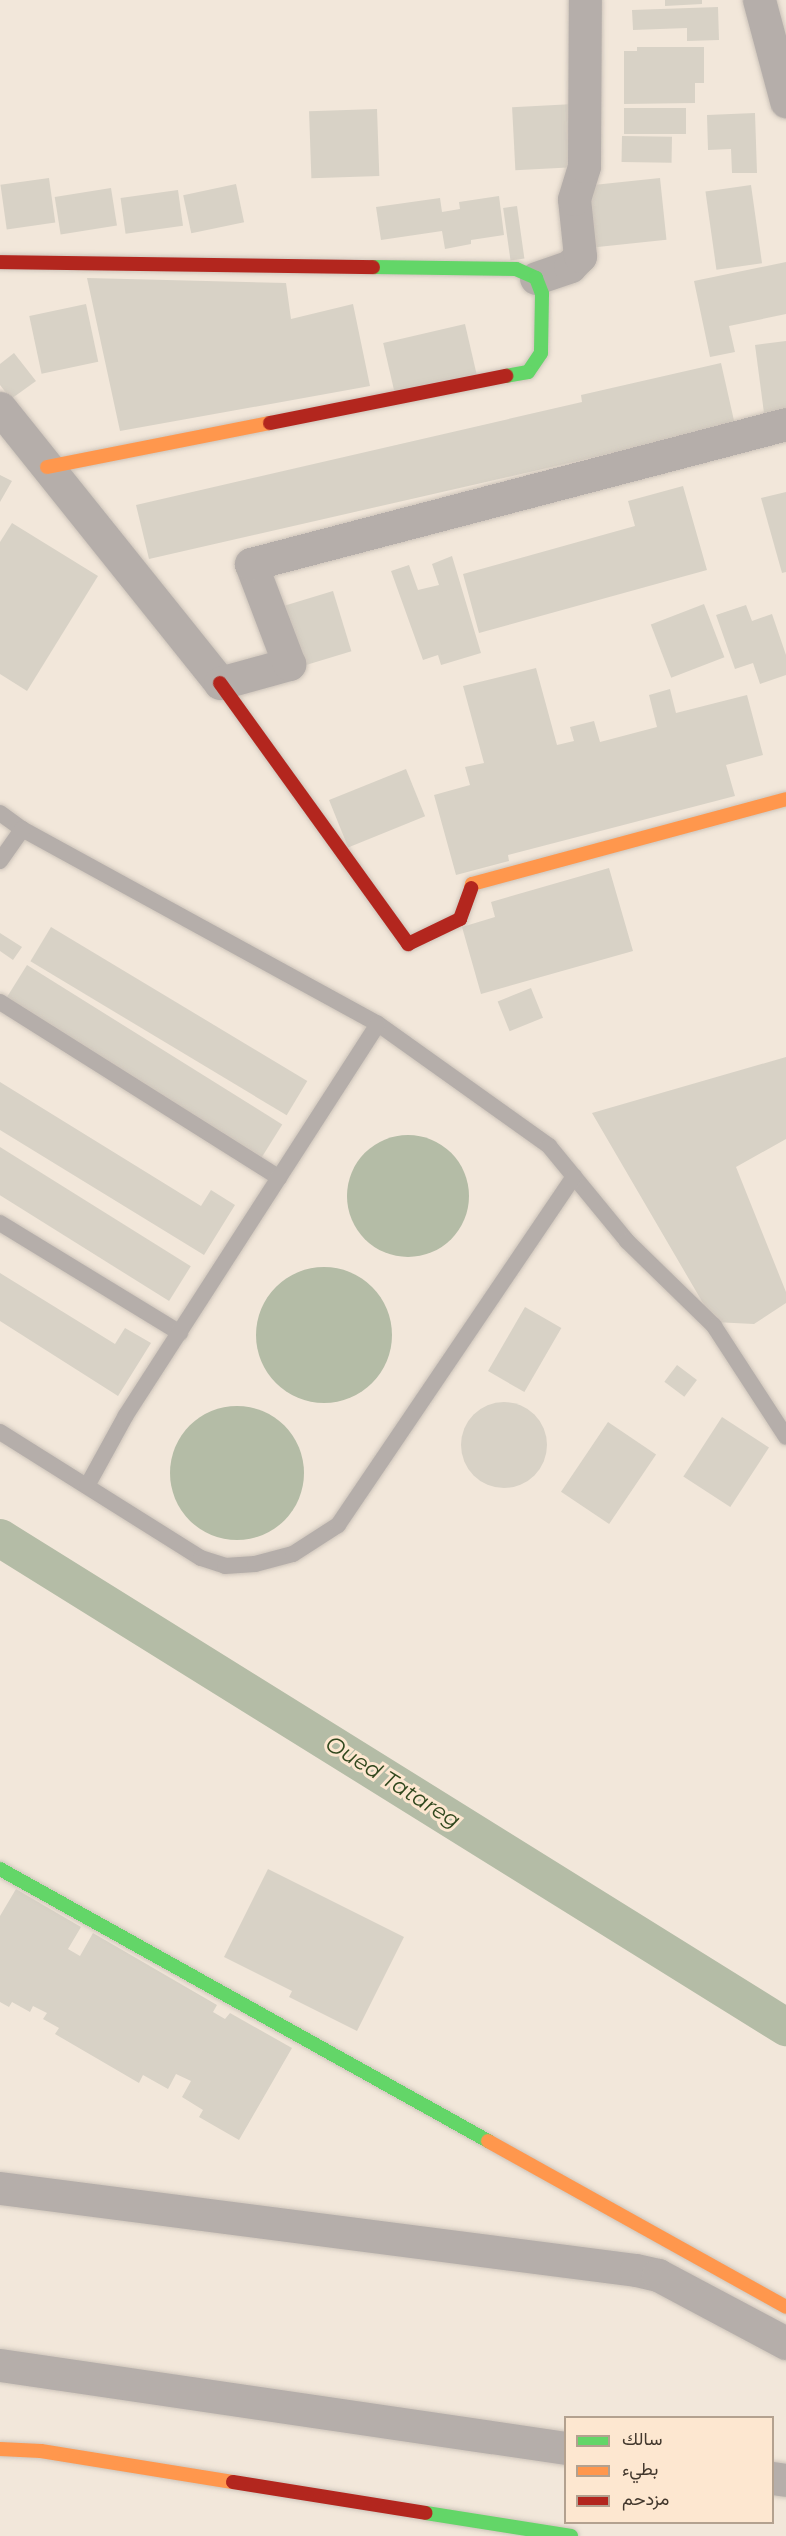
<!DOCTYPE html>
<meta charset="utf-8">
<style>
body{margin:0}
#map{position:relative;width:786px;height:2536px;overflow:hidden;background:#f2e7da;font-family:Montserrat,Vazirmatn,sans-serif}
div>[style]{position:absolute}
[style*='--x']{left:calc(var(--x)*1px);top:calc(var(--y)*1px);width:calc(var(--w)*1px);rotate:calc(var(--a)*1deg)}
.water>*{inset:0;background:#b4bca6}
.round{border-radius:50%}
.canal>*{height:38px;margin:-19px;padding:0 19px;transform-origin:19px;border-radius:19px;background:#b4bca6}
.building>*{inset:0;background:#d8d2c6;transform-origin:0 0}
.roads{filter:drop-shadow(0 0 2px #cdc4ba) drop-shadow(0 0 2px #cdc4ba)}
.lane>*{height:16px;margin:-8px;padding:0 8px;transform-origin:8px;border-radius:8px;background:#b5aeaa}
.street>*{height:33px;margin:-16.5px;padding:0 16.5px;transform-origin:16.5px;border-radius:16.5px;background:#b5aeaa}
.fast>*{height:14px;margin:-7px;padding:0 7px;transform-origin:7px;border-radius:7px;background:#63d668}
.slow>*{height:14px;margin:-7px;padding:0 7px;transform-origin:7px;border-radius:7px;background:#ff974d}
.jam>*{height:14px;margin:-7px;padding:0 7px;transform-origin:7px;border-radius:7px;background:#b3261e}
span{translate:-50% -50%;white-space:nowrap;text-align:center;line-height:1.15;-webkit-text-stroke:6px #fde7d0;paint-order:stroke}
.water-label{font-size:22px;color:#31481e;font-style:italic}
.legend{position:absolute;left:564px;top:2416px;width:210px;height:108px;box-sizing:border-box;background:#fde7d0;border:2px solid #b3a18f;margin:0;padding:8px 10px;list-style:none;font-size:18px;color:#43382d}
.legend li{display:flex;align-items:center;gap:12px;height:30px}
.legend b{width:30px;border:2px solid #b3a18f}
</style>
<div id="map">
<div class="water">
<i class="round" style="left:347px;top:1135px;width:122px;height:122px"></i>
<i class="round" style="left:256px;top:1267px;width:136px;height:136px"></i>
<i class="round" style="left:170px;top:1406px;width:134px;height:134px"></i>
</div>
<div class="canal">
<i style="--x:0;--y:1538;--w:926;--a:31.89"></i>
</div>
<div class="building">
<i style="clip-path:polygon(665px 0,702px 0,702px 4px,665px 6px)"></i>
<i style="clip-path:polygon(718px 7px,719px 40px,687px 41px,687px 28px,633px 30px,632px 10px)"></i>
<i style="clip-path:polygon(637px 47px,704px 47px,704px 83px,695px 83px,695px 103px,624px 104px,624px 51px,637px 51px)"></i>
<i style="left:574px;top:104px;width:63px;height:62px;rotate:87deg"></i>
<i style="left:624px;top:108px;width:62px;height:26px"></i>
<i style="left:377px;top:109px;width:67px;height:68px;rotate:88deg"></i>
<i style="clip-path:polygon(755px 113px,757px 173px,732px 173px,731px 149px,708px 150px,707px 115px)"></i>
<i style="left:622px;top:136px;width:50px;height:26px;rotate:1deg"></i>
<i style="left:49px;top:178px;width:45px;height:49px;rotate:82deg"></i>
<i style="left:660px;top:178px;width:62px;height:74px;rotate:84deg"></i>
<i style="left:236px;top:184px;width:39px;height:54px;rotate:78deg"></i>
<i style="left:751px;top:185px;width:79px;height:46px;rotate:82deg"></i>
<i style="left:111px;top:188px;width:38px;height:57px;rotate:81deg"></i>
<i style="left:178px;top:190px;width:36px;height:58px;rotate:82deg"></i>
<i style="clip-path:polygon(499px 196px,504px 235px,471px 240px,471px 244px,445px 249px,442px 231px,381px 240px,376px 207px,440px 198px,442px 212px,460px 209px,459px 202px)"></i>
<i style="left:517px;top:206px;width:53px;height:14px;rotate:82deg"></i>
<i style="clip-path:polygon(786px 262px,786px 314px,729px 326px,735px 352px,710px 357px,694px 281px)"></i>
<i style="clip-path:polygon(87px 278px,286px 283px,291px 319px,353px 304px,370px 386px,120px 431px)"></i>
<i style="left:86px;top:304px;width:59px;height:58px;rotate:78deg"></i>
<i style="left:465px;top:324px;width:55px;height:84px;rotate:77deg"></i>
<i style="clip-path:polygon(786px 341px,786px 410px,764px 413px,755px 345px)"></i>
<i style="clip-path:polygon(14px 353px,36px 381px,11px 399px,0 385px,0 364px)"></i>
<i style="clip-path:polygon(721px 363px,735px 425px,149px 559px,136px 505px,582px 402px,581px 395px)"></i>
<i style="clip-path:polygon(0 475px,12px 481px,0 502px)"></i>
<i style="clip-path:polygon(683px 486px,707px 570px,479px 633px,463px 574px,635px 526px,628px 501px)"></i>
<i style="clip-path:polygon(786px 492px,786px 572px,782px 573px,761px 498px)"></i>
<i style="clip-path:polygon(12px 523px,98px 576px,27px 691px,0 674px,0 542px)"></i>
<i style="clip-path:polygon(452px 556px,481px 653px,441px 665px,438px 655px,423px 660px,391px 571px,409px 565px,418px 590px,439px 585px,432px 564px)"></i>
<i style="left:333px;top:591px;width:63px;height:50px;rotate:73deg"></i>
<i style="left:704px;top:604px;width:57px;height:57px;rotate:69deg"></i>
<i style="clip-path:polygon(746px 605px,752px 621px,772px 614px,786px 655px,786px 675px,760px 684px,753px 663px,735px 669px,716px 615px)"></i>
<i style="clip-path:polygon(536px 668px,557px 745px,574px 741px,570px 727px,594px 721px,600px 742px,657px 727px,649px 695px,670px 689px,676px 713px,747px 695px,763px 755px,726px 765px,735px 796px,508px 855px,509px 861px,456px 875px,434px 795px,470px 785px,465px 767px,484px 763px,463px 686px)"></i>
<i style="left:406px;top:769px;width:51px;height:83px;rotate:68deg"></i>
<i style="clip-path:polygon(609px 868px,633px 951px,481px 994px,462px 927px,495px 917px,491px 902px)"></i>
<i style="left:51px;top:927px;width:299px;height:40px;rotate:31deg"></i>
<i style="clip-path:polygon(0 933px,22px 947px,13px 960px,0 951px)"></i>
<i style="left:27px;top:965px;width:301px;height:43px;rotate:32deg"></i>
<i style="left:531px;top:988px;width:32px;height:36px;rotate:68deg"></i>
<i style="clip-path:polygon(786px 1057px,786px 1139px,736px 1167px,786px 1292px,786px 1303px,754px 1324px,714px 1322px,592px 1113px)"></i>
<i style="clip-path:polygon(0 1082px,201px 1206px,211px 1190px,235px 1205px,204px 1255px,0 1130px)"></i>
<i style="left:0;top:1147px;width:225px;height:41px;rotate:32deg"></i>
<i style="clip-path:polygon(0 1273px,115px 1344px,125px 1328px,151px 1343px,118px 1396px,0 1321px)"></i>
<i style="left:525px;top:1307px;width:42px;height:74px;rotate:30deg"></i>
<i style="left:677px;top:1365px;width:25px;height:21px;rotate:37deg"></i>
<i class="round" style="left:461px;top:1402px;width:86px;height:86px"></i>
<i style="left:722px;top:1417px;width:56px;height:71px;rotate:33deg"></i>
<i style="left:608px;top:1422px;width:58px;height:84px;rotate:34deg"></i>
<i style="clip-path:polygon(268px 1869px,404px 1937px,357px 2031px,289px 1997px,292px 1991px,224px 1957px)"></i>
<i style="clip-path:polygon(16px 1889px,81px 1927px,68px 1949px,80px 1956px,93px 1933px,217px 2005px,213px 2012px,225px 2019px,230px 2013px,292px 2048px,239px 2140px,199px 2117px,203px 2110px,182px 2097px,191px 2081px,176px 2074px,168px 2089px,143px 2075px,139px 2083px,55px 2034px,59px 2028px,43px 2019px,47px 2013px,33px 2006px,30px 2012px,12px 2002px,9px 2007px,0 2002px,0 1916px)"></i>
</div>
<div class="roads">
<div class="lane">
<i style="--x:0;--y:813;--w:27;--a:36"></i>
<i style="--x:22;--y:829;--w:406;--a:28.7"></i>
<i style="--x:378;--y:1024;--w:210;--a:35.5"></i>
<i style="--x:549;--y:1146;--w:123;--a:50.6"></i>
<i style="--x:627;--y:1241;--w:122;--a:44.3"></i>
<i style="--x:714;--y:1326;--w:132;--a:57"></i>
<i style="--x:0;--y:861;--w:39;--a:-55"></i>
<i style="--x:0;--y:1002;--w:330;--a:32.2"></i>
<i style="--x:0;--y:1223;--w:211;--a:31.4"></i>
<i style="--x:0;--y:1432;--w:237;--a:32.1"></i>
<i style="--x:201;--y:1558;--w:25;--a:18"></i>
<i style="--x:225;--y:1566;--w:30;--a:-4"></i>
<i style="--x:255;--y:1564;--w:39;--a:-15"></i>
<i style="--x:293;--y:1554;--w:54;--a:-32.8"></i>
<i style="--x:338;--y:1525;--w:421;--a:-55.9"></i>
<i style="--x:87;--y:1486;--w:81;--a:-61.2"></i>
<i style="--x:126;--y:1415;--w:465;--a:-57.2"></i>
</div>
<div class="street">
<i style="--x:759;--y:0;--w:105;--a:75"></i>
<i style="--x:536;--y:278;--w:36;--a:-19"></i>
<i style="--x:570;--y:266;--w:14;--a:-45"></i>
<i style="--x:580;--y:256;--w:57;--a:-96"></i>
<i style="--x:574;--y:199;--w:34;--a:-73"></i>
<i style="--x:584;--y:166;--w:166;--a:-89.7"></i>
<i style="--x:0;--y:408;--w:352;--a:51.3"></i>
<i style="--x:220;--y:683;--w:72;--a:-15.4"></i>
<i style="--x:289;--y:664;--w:107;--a:-110.8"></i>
<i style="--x:251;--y:564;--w:553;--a:-14.66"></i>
<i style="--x:0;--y:2188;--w:641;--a:7.35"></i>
<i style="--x:636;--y:2270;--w:23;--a:13"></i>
<i style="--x:658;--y:2275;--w:145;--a:28"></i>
<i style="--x:0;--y:2365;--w:572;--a:8.34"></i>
<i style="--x:772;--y:2478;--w:14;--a:8"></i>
</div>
<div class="fast">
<i style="--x:373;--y:267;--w:143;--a:0.8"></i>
<i style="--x:516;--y:269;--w:22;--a:24"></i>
<i style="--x:536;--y:278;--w:17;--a:69"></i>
<i style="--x:542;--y:294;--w:59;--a:91"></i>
<i style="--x:541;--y:353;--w:23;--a:124"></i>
<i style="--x:528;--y:372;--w:22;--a:170"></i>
<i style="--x:0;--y:1869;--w:559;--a:29.13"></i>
<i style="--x:426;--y:2513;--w:147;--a:9"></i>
</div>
<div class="slow">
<i style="--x:47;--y:467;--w:227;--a:-11.2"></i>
<i style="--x:471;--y:888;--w:4;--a:-76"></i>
<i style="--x:472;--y:884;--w:325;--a:-15.1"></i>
<i style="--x:488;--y:2141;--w:341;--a:29.1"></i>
<i style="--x:0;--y:2449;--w:41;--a:2.8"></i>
<i style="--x:41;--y:2451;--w:194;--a:9.2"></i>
</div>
<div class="jam">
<i style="--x:0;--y:262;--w:373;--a:0.8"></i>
<i style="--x:270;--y:423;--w:241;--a:-11.3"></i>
<i style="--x:220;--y:683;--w:322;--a:54.2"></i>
<i style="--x:408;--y:944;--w:58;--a:-25.7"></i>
<i style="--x:460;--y:919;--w:33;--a:-70"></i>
<i style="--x:233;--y:2482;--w:195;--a:9.1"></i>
</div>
</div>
<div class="water-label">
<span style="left:393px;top:1782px;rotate:32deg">Oued Tatareg</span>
</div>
<ul class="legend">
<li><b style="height:8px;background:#63d668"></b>سالك</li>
<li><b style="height:8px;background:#ff974d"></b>بطيء</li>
<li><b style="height:8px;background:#b3261e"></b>مزدحم</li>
</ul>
</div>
